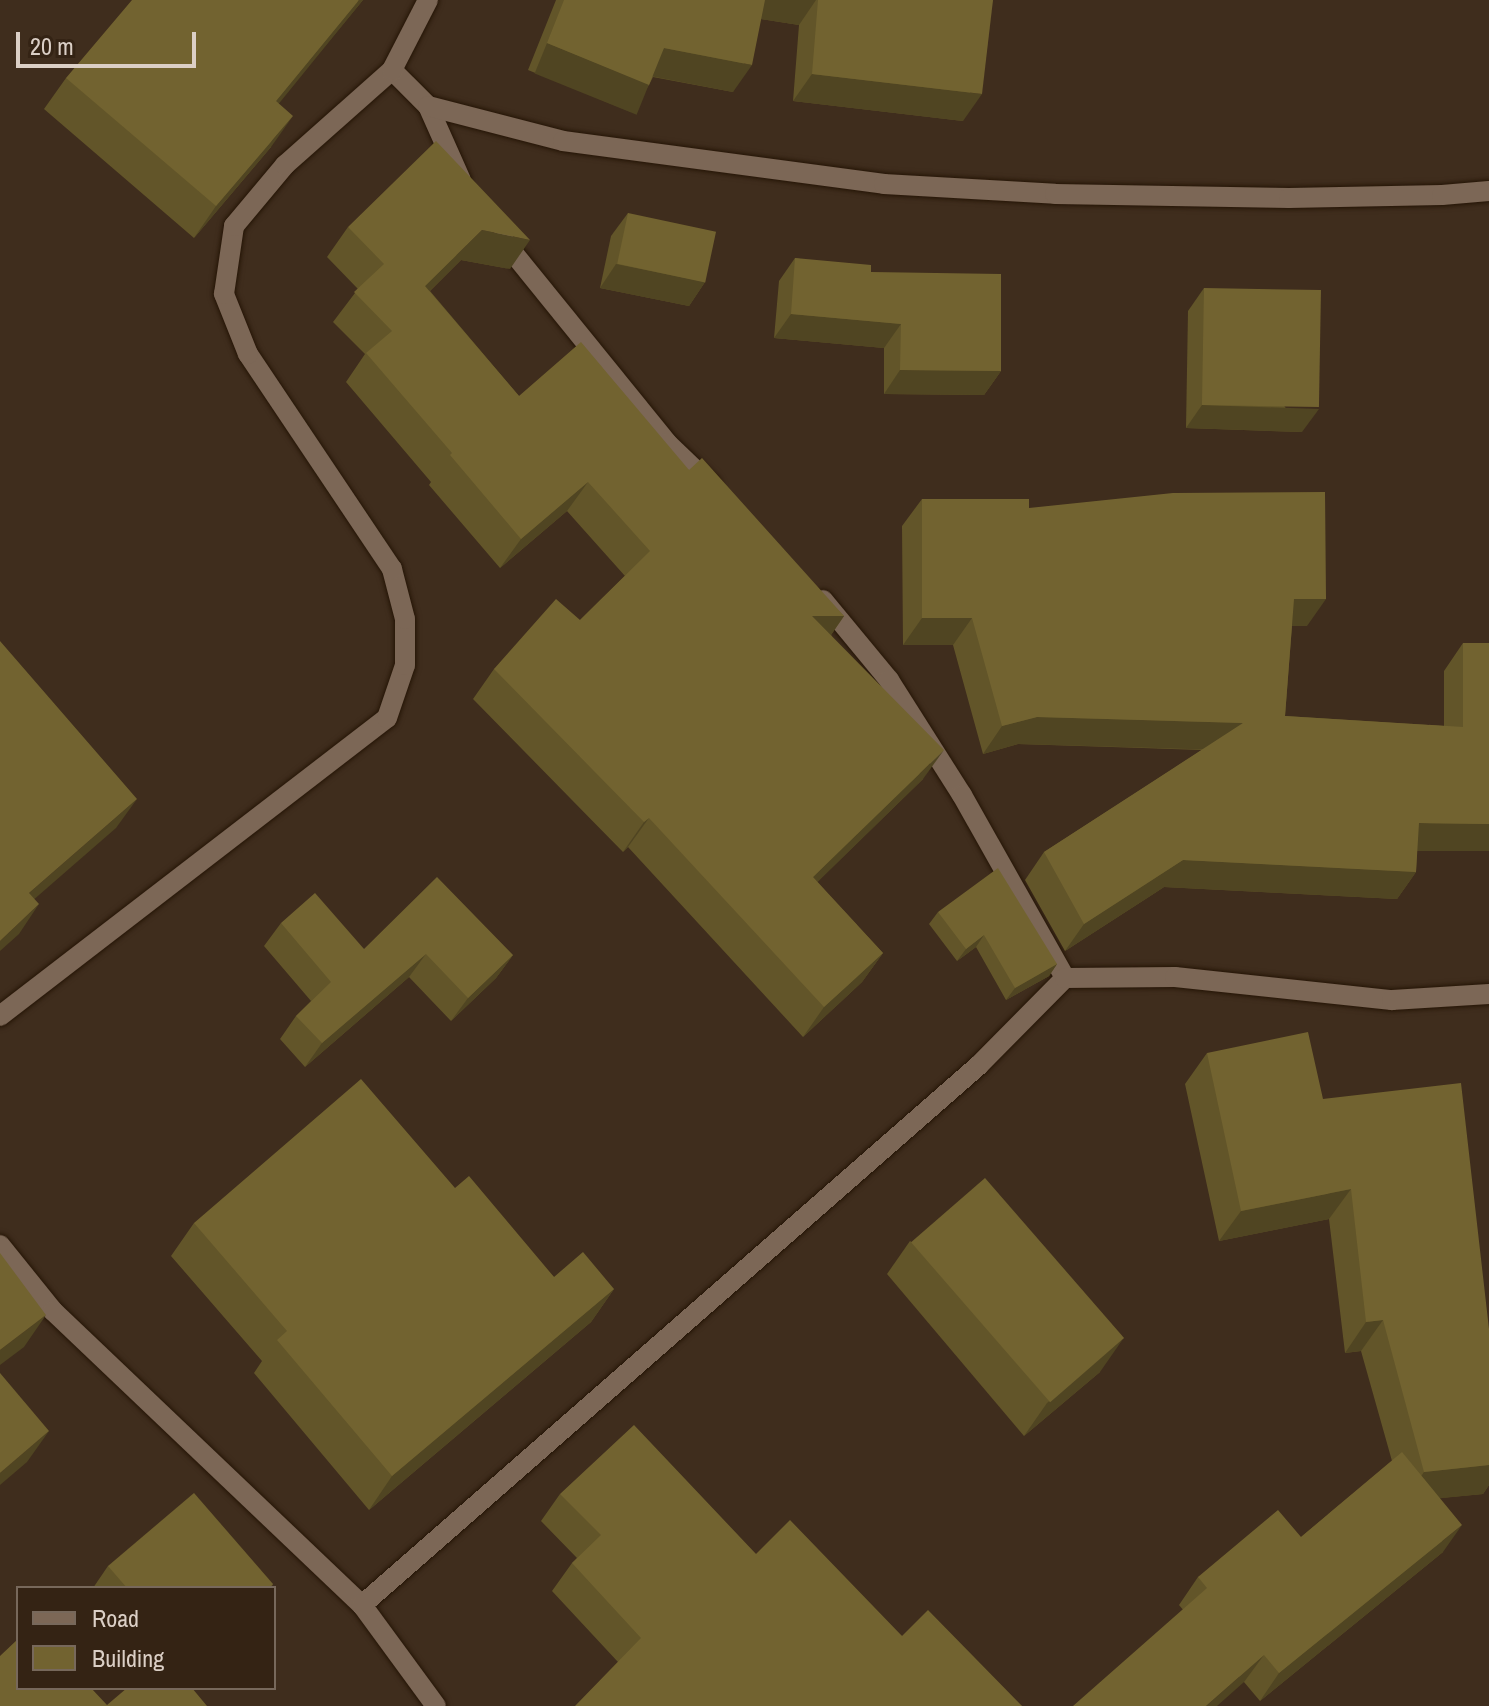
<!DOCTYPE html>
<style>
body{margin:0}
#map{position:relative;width:1489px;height:1706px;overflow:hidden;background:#3f2d1d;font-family:"Archivo Narrow",sans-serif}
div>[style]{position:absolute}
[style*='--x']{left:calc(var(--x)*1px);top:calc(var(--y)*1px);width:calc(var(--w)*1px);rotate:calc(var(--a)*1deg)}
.roads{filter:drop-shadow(0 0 2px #251506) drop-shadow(0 0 2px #251506)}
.minor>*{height:20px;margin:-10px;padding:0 10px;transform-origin:10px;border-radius:10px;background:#7c6756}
.wall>*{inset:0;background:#625529}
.shaded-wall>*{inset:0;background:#504522;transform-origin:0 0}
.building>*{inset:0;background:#726330;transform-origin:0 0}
span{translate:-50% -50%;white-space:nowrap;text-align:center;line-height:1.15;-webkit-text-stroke:7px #342314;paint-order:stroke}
.legend{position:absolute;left:16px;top:1586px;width:260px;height:104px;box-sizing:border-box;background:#342314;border:2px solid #77685b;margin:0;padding:10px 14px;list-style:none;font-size:24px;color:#dbcfc6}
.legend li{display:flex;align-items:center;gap:16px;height:40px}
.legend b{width:40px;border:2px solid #77685b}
.scale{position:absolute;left:16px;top:32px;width:180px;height:36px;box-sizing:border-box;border:4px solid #dbcfc6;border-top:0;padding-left:10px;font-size:24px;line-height:28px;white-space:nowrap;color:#dbcfc6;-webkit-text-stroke:6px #342314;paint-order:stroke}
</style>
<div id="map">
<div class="roads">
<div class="minor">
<i style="--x:392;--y:70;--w:51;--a:45"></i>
<i style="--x:428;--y:106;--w:81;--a:66"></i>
<i style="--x:428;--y:106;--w:139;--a:14.5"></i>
<i style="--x:563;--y:141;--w:324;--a:7.6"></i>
<i style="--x:884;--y:184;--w:171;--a:3.3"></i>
<i style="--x:1055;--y:194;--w:234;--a:1"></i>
<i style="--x:1289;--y:198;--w:153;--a:-1.1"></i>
<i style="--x:1442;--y:195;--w:47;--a:-4.9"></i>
<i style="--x:502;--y:239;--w:262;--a:51"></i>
<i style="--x:667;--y:443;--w:61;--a:43.7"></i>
<i style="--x:823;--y:600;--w:104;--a:50.5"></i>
<i style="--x:889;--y:680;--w:136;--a:57.6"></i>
<i style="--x:962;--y:795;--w:210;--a:60.6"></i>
<i style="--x:0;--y:1016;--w:488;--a:-37.6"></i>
<i style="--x:387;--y:718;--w:56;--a:-71.2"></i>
<i style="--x:405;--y:665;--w:46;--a:-90"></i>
<i style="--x:405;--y:619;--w:52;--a:-104.6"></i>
<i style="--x:392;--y:569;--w:259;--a:-123.8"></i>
<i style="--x:248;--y:354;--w:65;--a:-111.8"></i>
<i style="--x:224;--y:294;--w:69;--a:-81.6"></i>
<i style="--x:234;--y:226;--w:80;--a:-50.1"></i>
<i style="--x:285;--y:165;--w:143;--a:-41.6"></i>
<i style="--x:392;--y:70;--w:79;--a:-62.8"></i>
<i style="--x:0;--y:1245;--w:85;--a:51.2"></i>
<i style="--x:53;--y:1311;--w:427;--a:43.6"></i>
<i style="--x:362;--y:1605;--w:125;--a:53.8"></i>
<i style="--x:362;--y:1605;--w:820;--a:-41.19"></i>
<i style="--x:979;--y:1065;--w:122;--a:-45.3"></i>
<i style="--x:1065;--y:978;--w:110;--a:-0.5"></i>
<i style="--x:1175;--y:977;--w:218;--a:6.1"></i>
<i style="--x:1392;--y:1000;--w:97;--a:-3.5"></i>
</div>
</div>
<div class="wall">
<i style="clip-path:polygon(363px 0,278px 103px,271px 147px,194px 238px,44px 109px,66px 78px)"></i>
<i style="clip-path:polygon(556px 0,993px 0,963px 121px,793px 101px,799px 25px,761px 19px,733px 92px,653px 77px,649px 85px,631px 112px,528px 70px)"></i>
<i style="clip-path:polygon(628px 213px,705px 282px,689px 306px,600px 288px,611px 236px)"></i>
<i style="clip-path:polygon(348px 227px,510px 269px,461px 260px,430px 291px,519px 396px,689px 470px,844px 616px,831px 635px,923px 779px,817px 882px,883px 953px,862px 982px,803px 1037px,628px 847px,623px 852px,473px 699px,494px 669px,580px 620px,625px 576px,567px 511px,500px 568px,429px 485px,431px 482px,346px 382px,365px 354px,333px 322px,358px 289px,327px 257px)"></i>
<i style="clip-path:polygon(795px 258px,871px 272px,1001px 371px,984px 395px,884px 394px,884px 348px,774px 338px,779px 281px)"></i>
<i style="clip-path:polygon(1204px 288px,1302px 432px,1186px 428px,1188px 311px)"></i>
<i style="clip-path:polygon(922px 499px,1029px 508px,1307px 626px,1292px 626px,1285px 716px,1444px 726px,1444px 671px,1463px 643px,1489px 851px,1417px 851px,1416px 872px,1397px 899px,1164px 887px,1065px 951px,1025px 880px,1044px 852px,1202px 750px,1018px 744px,983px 754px,953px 645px,903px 645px,902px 526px)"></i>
<i style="clip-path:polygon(938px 912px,1057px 964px,1049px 976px,1006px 1000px,976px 947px,957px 961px,929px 924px)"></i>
<i style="clip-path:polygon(281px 923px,364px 949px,513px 955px,496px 978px,451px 1021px,409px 977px,305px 1067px,280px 1039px,296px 1016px,311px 1001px,264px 946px)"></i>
<i style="clip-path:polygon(1207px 1053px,1323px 1099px,1489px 1329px,1489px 1485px,1483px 1494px,1440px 1498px,1443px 1552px,1260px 1701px,1179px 1605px,1198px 1577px,1301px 1537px,1392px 1461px,1361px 1351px,1345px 1353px,1329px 1219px,1219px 1241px,1185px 1084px)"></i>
<i style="clip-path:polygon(455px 1188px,554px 1277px,614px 1289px,591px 1322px,369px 1510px,254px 1373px,262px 1361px,171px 1256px,194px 1223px)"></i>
<i style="clip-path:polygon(910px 1241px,1100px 1372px,1024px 1436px,887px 1274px)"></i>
<i style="clip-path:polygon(560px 1494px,756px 1554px,902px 1636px,1022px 1706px,618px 1662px,552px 1591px,572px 1563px,577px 1558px,541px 1521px)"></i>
<i style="clip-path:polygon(108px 1566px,273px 1584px,271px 1588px,93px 1588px)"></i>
</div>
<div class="shaded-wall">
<i style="clip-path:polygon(359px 0,363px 0,255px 133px,276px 101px)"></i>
<i style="clip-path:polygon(760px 0,816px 0,799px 25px,748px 17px)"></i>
<i style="left:547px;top:43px;width:110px;height:33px;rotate:22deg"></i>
<i style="clip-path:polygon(664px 48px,752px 65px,733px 92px,645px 75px)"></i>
<i style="clip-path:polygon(812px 74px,982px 94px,963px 121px,793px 101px)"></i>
<i style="clip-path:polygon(293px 116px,271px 147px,194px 238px,216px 206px)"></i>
<i style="clip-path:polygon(482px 230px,530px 240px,510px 269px,461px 260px,405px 315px,425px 286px)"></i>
<i style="clip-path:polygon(616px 264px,705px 282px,689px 306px,600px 288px)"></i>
<i style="clip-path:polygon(791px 314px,901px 324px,884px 348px,774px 338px)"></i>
<i style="clip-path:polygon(900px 370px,1001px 371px,984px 395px,884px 394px)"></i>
<i style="clip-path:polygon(1202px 405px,1319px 409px,1302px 432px,1186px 428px)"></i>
<i style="clip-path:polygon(588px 482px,567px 511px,500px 568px,521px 539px)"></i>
<i style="clip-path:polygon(1294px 599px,1326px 599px,1307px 626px,1275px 626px)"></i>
<i style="clip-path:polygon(812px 616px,844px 616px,824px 645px)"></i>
<i style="clip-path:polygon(922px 618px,972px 618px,953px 645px,903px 645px)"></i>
<i style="clip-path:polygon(1037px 717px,1243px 723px,1224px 750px,1018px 744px,983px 754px,1002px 726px)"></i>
<i style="clip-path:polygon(944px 750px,923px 779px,792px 907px,813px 877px)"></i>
<i style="clip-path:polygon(137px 799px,116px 828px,8px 922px,29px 893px)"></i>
<i style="clip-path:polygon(649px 818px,628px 847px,623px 852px,644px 822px)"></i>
<i style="clip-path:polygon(1419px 823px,1489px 824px,1489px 851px,1400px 851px)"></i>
<i style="clip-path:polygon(1183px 860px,1416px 872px,1397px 899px,1164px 887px,1065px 951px,1084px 924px)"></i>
<i style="clip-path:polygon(39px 904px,19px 934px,0 951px,0 941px)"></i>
<i style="clip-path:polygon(984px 935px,976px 947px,957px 961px,966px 949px)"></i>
<i style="clip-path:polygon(883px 953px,862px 982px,803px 1037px,824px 1007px)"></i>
<i style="clip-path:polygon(426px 954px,409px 977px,305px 1067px,322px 1043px)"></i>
<i style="clip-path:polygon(513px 955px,496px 978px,451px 1021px,468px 998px)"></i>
<i style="clip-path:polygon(1057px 964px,1049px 976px,1006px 1000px,1015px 988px)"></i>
<i style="clip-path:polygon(1351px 1189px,1329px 1219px,1219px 1241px,1241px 1211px)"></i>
<i style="clip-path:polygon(614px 1289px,591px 1322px,369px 1510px,392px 1476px)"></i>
<i style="clip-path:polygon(46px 1315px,24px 1347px,0 1365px,0 1350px)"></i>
<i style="clip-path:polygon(1383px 1320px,1361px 1351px,1345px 1353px,1366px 1322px)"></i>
<i style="clip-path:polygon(1123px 1339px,1100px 1372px,1024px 1436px,1047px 1403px)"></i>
<i style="clip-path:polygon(49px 1431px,27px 1462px,0 1485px,0 1473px)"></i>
<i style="clip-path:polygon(1489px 1465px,1489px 1485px,1483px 1494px,1403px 1502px,1424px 1472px)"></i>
<i style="clip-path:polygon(1462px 1525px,1443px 1552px,1260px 1701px,1279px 1673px)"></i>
<i style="clip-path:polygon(1264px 1655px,1244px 1682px,1217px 1706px,1206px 1706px)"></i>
</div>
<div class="building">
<i style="clip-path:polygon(132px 0,359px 0,276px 101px,293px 116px,216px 206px,66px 78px)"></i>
<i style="clip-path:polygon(564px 0,765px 0,752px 65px,664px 48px,649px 85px,547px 43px)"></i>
<i style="clip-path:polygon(818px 0,993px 0,982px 94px,812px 74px)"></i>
<i style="clip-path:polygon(436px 141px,530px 240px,482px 230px,425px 286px,519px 396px,581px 342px,689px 470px,702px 458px,844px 616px,812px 616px,944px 750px,813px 877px,883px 953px,824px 1007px,649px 818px,644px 822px,494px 669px,556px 599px,580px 620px,650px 551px,588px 482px,521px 539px,450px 455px,452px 453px,366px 353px,392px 331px,354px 292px,384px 264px,348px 227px)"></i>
<i style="left:628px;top:213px;width:90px;height:52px;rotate:12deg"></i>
<i style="clip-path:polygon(795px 258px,871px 265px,871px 272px,1001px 274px,1001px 371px,900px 370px,901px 324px,791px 314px)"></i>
<i style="left:1204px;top:288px;width:117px;height:117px;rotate:1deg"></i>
<i style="clip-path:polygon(1325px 492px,1326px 599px,1294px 599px,1285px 716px,1463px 727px,1463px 643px,1489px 643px,1489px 824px,1419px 823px,1416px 872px,1183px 860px,1084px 924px,1044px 852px,1243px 723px,1037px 717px,1002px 726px,972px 618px,922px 618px,922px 499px,1029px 499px,1029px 508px,1173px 493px)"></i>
<i style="clip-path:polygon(0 641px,137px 799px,29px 893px,39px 904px,0 941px)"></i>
<i style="clip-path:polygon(998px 868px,1057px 964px,1015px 988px,984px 935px,966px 949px,938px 912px)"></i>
<i style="clip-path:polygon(437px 877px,513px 955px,468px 998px,426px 954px,322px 1043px,296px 1016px,331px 982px,281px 923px,315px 893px,364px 949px)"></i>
<i style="clip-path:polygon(1308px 1032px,1323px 1099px,1461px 1083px,1489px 1329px,1489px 1465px,1424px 1472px,1383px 1320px,1366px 1322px,1351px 1189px,1241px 1211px,1207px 1053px)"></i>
<i style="clip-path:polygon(361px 1079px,455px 1188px,469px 1176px,554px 1277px,583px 1252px,614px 1289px,392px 1476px,277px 1340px,287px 1331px,194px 1223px)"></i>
<i style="left:985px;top:1178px;width:212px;height:98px;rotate:49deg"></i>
<i style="clip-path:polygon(0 1253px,46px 1315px,0 1350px)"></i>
<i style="clip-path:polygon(0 1373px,49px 1431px,0 1473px)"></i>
<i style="clip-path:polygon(634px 1425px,756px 1554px,790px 1520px,902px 1636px,928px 1610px,1022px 1706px,575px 1706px,641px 1638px,572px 1563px,601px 1535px,560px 1494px)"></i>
<i style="clip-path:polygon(1402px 1452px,1462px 1525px,1279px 1673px,1264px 1655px,1206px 1706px,1073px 1706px,1207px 1588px,1198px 1577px,1278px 1510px,1301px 1537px)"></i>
<i style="clip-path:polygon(194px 1493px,273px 1584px,269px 1588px,127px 1588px,108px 1566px)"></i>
<i style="clip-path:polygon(18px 1639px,18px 1688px,91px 1688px,107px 1705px,127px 1688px,192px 1688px,207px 1706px,0 1706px,0 1656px)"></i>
</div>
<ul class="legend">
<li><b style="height:10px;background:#7c6756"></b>Road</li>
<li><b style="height:22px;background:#726330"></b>Building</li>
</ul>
<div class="scale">20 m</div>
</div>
